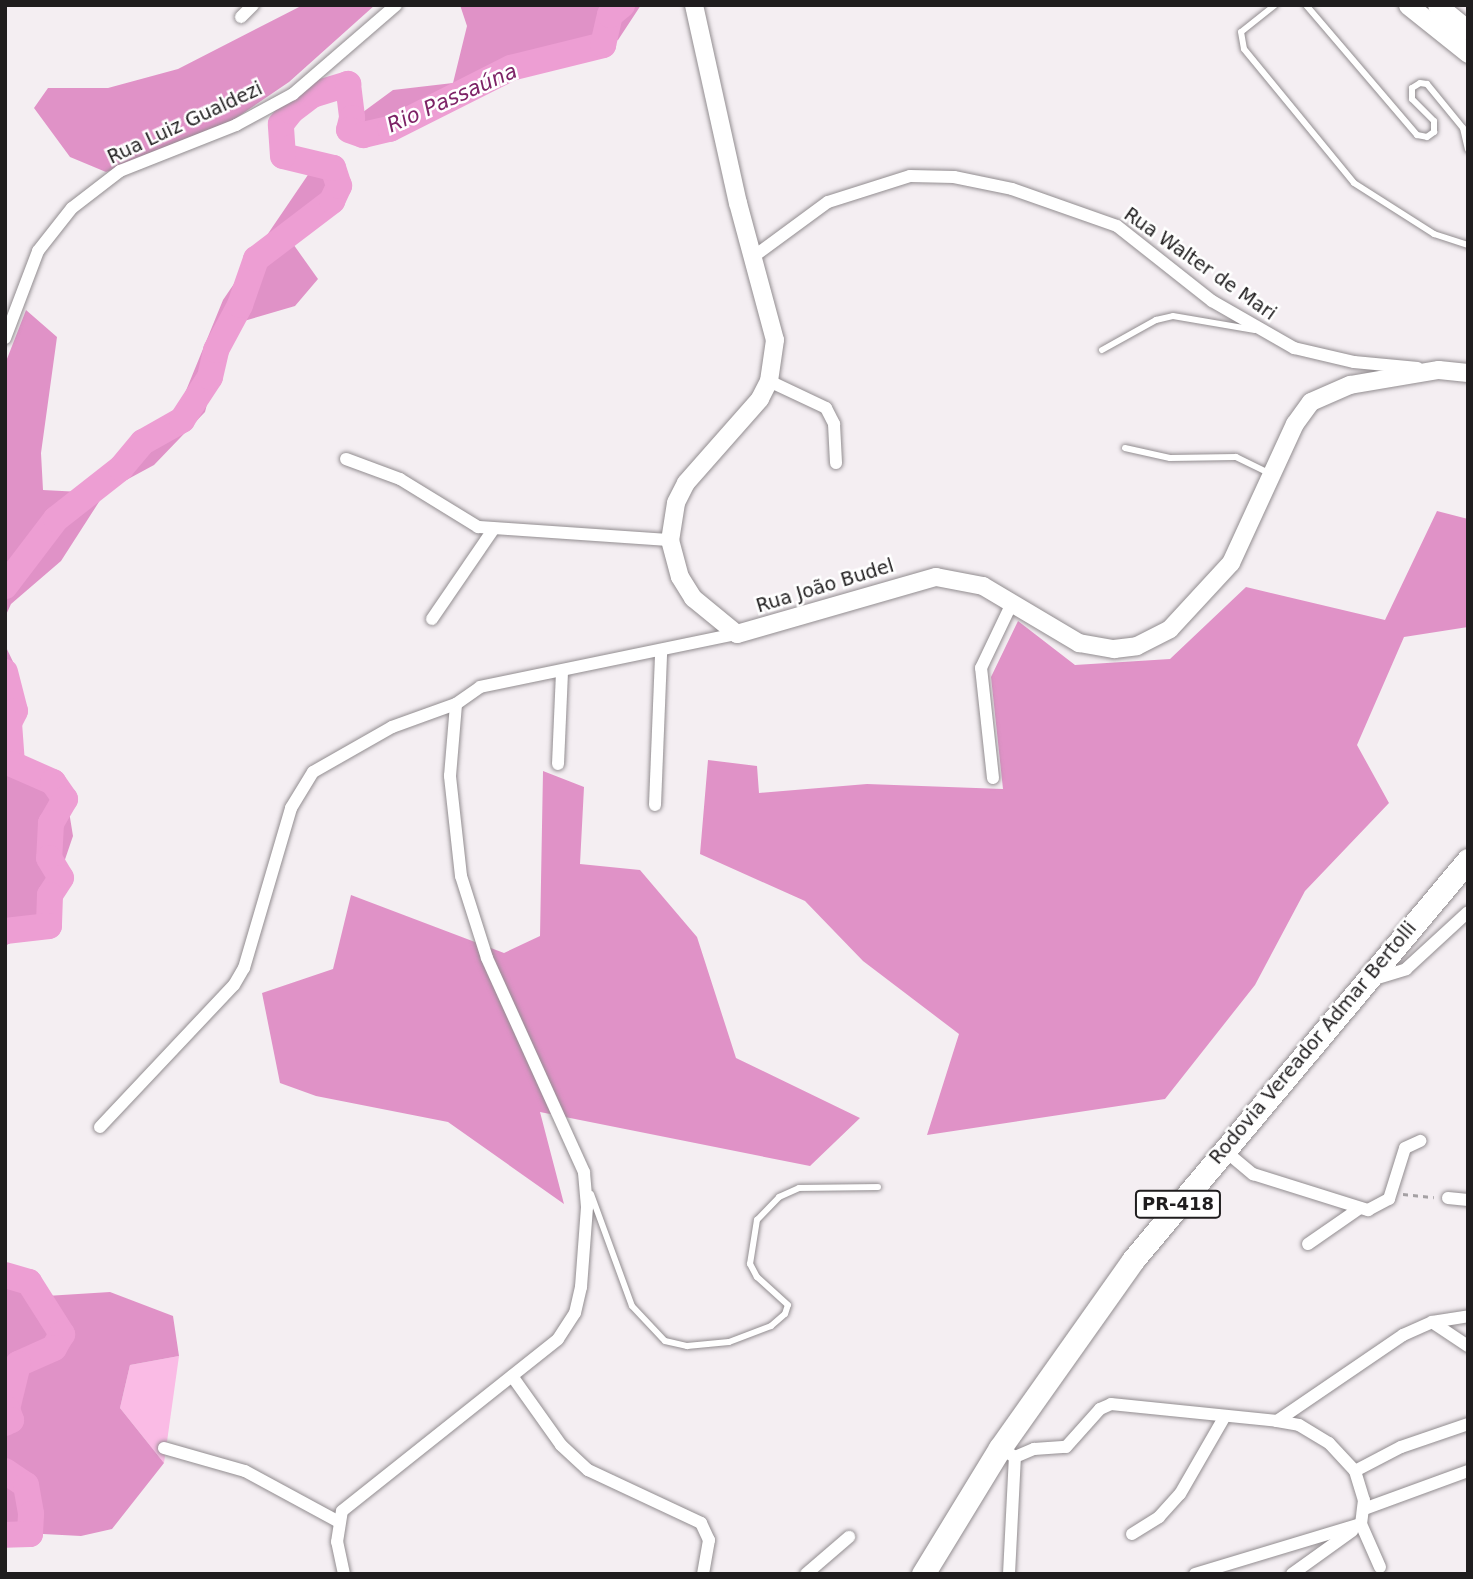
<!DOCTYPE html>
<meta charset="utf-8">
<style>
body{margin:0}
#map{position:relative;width:1473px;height:1579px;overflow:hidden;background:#f4eef2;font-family:"DejaVu Sans",sans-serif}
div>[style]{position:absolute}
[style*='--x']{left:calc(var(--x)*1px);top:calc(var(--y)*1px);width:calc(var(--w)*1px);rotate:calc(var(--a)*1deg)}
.green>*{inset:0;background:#fabbe5}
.forest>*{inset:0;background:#e092c7}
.river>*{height:26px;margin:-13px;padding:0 13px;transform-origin:13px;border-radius:13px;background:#ed9ed3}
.path>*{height:2.5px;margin-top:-1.25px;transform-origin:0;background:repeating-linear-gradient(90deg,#a5a1a4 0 5px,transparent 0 10px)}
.roads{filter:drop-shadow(0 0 2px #928d90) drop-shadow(0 0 2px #928d90)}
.lane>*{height:6px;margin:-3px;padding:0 3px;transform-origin:3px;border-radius:3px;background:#fff}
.street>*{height:12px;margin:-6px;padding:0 6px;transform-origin:6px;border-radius:6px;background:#fff}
.secondary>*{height:18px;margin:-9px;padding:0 9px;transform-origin:9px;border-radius:9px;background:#fff}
.primary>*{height:19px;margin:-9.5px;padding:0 9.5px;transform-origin:9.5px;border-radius:9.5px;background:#fff}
.highway>*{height:23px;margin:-11.5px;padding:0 11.5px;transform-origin:11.5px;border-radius:11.5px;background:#fff}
span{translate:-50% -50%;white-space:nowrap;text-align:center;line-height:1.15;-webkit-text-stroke:5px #fff;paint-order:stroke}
.shield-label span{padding:2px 5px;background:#fff;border:2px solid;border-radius:5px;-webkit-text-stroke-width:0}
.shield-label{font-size:18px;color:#1f1d1e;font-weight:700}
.street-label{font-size:19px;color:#1f1d1e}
.water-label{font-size:21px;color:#7d2366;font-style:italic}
.frame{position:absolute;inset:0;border:7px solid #1f1d1e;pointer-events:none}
</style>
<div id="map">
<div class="green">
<i style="clip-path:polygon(179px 1356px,164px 1463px,120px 1408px,130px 1365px)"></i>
</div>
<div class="forest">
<i style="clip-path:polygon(303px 5px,375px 5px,289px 82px,201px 142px,106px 172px,70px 157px,34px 108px,48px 88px,108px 88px,178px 69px)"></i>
<i style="clip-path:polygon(460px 5px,641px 5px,618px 40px,497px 74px,417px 121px,373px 135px,359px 115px,393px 90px,453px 83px,467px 26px)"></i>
<i style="clip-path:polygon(316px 163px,339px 194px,291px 241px,318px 279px,295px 306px,227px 326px,205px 412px,154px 465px,106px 491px,61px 561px,11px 604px,5px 617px,5px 364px,26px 310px,57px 337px,41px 453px,43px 490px,100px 493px,136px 467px,176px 415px,223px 300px)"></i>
<i style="clip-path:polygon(1437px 511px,1468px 519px,1468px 627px,1404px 637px,1357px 745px,1389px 803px,1305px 891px,1255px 985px,1165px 1099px,927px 1135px,959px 1034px,863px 961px,805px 901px,700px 854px,708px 760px,757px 766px,759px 793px,867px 784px,1003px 789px,991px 677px,1018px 621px,1075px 665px,1170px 659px,1246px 587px,1385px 620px)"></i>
<i style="clip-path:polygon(5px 645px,16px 668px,13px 757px,65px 787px,73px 836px,43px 924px,5px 946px)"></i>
<i style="clip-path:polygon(543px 771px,584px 787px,580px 864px,640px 870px,697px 937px,736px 1058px,860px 1118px,810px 1166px,540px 1112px,564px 1204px,448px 1122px,316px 1096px,280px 1083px,262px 993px,333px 969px,351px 895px,504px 953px,540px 936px)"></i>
<i style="clip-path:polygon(5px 1279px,46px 1296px,110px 1292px,173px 1316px,179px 1356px,130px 1365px,120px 1408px,164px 1463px,112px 1529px,81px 1536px,5px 1532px)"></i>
</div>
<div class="river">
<i style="--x:5;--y:586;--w:84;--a:-52.7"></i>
<i style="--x:56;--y:519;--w:83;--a:-38.1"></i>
<i style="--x:121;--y:468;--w:34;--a:-50"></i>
<i style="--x:143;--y:442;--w:45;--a:-29.4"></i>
<i style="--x:182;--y:420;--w:51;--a:-56.9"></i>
<i style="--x:210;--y:377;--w:28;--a:-77"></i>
<i style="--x:216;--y:350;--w:51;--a:-61.9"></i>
<i style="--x:240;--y:305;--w:49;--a:-70.8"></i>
<i style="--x:256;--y:259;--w:96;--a:-37.3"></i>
<i style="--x:332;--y:201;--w:17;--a:-65"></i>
<i style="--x:339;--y:186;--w:19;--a:-108"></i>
<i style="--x:333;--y:168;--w:51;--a:-166.5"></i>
<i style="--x:283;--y:156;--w:32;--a:-94"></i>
<i style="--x:281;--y:124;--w:16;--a:-52"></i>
<i style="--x:291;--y:111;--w:26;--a:-37"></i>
<i style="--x:312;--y:95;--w:38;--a:-17"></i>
<i style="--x:348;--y:84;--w:34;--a:83"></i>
<i style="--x:352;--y:118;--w:12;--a:104"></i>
<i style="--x:349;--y:130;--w:15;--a:20"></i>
<i style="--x:363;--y:135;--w:28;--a:-13"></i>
<i style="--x:390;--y:129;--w:136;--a:-26.8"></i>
<i style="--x:511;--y:68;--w:95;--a:-14"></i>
<i style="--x:603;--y:45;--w:31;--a:-77"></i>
<i style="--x:610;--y:15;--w:16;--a:-40"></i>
<i style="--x:5;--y:672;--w:40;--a:75.6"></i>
<i style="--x:15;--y:711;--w:13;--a:117"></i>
<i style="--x:9;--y:723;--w:41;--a:85.8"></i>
<i style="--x:12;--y:764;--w:45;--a:23.7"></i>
<i style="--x:53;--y:782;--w:21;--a:55"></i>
<i style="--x:65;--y:799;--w:28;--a:120"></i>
<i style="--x:51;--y:823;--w:35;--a:93"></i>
<i style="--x:49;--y:858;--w:23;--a:59"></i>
<i style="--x:61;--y:878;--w:20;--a:123"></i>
<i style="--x:50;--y:895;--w:31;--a:92"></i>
<i style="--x:49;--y:926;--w:44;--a:173.5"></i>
<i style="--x:5;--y:1275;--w:25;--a:16"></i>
<i style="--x:29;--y:1282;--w:62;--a:57.6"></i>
<i style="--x:62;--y:1334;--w:16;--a:120"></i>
<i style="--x:54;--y:1348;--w:39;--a:156"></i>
<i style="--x:18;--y:1364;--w:46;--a:103.7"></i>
<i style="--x:7;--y:1409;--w:12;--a:70"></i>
<i style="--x:11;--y:1420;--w:7;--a:153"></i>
<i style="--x:5;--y:1471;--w:25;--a:34"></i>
<i style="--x:26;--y:1485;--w:29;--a:80"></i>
<i style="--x:31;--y:1514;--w:20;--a:93"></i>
<i style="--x:30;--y:1534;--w:25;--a:178"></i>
</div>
<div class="path">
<i style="--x:1403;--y:1194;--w:31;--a:6"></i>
</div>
<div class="roads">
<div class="lane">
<i style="--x:1275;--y:5;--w:43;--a:141.5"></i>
<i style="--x:1241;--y:32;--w:17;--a:80"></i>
<i style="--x:1244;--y:49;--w:173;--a:50.6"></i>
<i style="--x:1354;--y:183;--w:95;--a:32.5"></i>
<i style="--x:1434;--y:234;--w:36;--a:18"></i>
<i style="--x:1306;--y:5;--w:171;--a:49.5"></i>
<i style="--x:1417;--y:135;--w:10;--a:11"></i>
<i style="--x:1427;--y:137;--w:9;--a:-36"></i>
<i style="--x:1434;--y:132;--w:11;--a:-90"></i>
<i style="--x:1434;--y:121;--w:31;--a:-135"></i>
<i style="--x:1412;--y:99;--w:11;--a:-90"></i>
<i style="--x:1412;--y:88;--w:9;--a:-32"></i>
<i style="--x:1420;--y:83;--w:7;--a:8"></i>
<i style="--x:1427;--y:84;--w:57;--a:50.7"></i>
<i style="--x:1463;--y:128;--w:22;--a:77"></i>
<i style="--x:1102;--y:350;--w:62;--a:-29.1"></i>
<i style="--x:1156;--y:320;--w:17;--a:-13"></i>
<i style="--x:1173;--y:316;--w:83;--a:9.7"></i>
<i style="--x:1125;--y:448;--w:46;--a:12.5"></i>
<i style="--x:1170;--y:458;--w:66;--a:-0.9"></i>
<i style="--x:1236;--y:457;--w:39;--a:26"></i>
<i style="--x:591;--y:1194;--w:119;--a:69.9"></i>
<i style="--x:632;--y:1306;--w:48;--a:46.7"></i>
<i style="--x:665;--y:1341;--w:23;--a:13"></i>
<i style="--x:687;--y:1346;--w:42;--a:-5.4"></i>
<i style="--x:729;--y:1342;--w:45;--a:-20.9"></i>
<i style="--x:771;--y:1326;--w:18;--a:-41"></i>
<i style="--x:785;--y:1314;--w:9;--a:-72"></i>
<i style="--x:788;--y:1305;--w:42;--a:-137.9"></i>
<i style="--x:757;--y:1277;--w:15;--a:-118"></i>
<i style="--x:750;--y:1264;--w:45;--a:-81"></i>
<i style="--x:757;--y:1220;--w:32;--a:-46"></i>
<i style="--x:779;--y:1197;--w:22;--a:-24"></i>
<i style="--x:799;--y:1188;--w:79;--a:-0.7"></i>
</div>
<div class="street">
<i style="--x:241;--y:17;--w:17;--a:-45"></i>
<i style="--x:753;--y:257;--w:93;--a:-36.3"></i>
<i style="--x:828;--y:202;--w:86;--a:-17.6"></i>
<i style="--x:910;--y:176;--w:44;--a:1.3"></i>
<i style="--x:954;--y:177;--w:59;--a:11.7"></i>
<i style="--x:1012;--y:189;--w:111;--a:19.4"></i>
<i style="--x:1117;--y:226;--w:121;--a:38.3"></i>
<i style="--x:1212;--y:301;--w:95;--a:29.8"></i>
<i style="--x:1294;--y:348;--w:62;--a:13.1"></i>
<i style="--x:1354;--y:362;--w:64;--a:5.4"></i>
<i style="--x:5;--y:338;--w:93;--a:-69.2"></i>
<i style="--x:38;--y:251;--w:55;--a:-51.7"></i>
<i style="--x:72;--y:208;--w:61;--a:-37.6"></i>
<i style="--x:120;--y:171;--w:125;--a:-21.6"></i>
<i style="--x:236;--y:125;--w:65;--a:-28.5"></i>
<i style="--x:293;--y:94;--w:136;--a:-40.8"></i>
<i style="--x:769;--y:381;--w:63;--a:25.3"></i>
<i style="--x:826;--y:408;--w:18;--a:63"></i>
<i style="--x:834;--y:424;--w:39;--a:87"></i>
<i style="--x:346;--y:459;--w:58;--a:20.3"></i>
<i style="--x:400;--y:479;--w:92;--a:31.6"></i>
<i style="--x:478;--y:527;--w:192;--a:3.9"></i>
<i style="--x:432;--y:619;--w:108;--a:-55.6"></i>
<i style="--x:558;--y:764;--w:92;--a:-87.5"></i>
<i style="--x:993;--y:778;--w:111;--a:-96.2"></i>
<i style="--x:981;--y:668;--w:72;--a:-64.5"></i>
<i style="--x:655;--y:805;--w:152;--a:-87.7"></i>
<i style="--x:1371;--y:980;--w:37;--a:-17"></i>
<i style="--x:1406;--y:969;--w:84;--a:-42.6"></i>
<i style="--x:100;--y:1127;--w:195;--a:-46.7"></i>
<i style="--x:234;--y:985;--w:20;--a:-60"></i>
<i style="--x:244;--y:968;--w:167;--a:-73.6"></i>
<i style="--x:291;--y:808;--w:42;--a:-58.6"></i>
<i style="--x:313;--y:772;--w:91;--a:-29.7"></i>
<i style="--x:392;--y:727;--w:68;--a:-19.8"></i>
<i style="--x:456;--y:704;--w:29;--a:-35"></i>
<i style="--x:480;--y:687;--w:262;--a:-11.7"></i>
<i style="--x:1224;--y:1150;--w:38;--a:40"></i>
<i style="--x:1253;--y:1174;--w:121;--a:17.4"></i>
<i style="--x:1368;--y:1210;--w:24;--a:-28"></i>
<i style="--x:1389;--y:1199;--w:53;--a:-72.6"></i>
<i style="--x:1405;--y:1148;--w:17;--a:-25"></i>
<i style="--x:1448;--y:1198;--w:20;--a:6"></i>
<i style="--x:1308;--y:1244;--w:63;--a:-34.7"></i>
<i style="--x:1432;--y:1322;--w:43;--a:33.7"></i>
<i style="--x:512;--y:1376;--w:85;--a:54.6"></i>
<i style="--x:561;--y:1445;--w:37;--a:43"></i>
<i style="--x:588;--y:1470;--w:125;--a:25.1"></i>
<i style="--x:701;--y:1523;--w:19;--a:65"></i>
<i style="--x:709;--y:1540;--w:35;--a:100"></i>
<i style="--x:1277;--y:1421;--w:22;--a:10"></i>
<i style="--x:1299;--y:1425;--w:35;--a:31"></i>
<i style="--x:1329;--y:1443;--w:38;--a:47"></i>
<i style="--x:1355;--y:1471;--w:30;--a:73"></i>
<i style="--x:1364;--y:1500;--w:24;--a:97"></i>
<i style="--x:1361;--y:1524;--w:47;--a:66.2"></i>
<i style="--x:164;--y:1448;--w:84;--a:15.9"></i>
<i style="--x:245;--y:1471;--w:105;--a:28.5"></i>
<i style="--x:1000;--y:1448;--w:17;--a:31"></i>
<i style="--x:1015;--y:1457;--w:21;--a:-23"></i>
<i style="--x:1034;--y:1449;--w:32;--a:-4"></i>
<i style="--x:1066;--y:1447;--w:51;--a:-48.2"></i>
<i style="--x:1100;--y:1409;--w:12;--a:-24"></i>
<i style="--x:1111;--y:1404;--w:167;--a:5.8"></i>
<i style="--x:1277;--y:1421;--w:153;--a:-34.3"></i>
<i style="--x:1403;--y:1335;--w:32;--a:-24"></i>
<i style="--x:1432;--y:1322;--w:36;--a:-9"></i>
<i style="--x:1355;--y:1471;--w:52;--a:-27.6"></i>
<i style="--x:1401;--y:1447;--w:71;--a:-18.9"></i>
<i style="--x:1364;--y:1509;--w:111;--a:-20.1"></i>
<i style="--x:1132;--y:1534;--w:32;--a:-32"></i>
<i style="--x:1159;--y:1517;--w:31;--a:-48"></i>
<i style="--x:1180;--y:1494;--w:90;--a:-60"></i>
<i style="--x:344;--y:1574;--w:33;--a:-102"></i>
<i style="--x:337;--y:1542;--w:31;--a:-81"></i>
<i style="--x:342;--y:1511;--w:276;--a:-38.5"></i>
<i style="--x:558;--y:1339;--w:31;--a:-57"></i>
<i style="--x:575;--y:1313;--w:27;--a:-77"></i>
<i style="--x:581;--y:1287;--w:80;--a:-85.7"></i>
<i style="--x:587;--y:1207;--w:35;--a:-95"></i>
<i style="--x:584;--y:1172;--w:235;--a:-114.4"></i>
<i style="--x:487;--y:958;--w:86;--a:-107.6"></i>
<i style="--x:461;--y:876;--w:101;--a:-96.3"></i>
<i style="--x:450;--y:776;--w:72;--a:-85.2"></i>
<i style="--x:806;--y:1574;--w:57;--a:-40.7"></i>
<i style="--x:1009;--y:1574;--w:117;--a:-87.1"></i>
<i style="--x:1195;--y:1574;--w:173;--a:-16.8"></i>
<i style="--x:1292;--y:1574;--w:74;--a:-35.6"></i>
</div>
<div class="secondary">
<i style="--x:694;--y:5;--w:203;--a:77.5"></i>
<i style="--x:738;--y:203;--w:142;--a:74.9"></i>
<i style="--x:775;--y:340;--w:41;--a:98.3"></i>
<i style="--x:769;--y:381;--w:20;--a:117"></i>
<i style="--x:760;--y:399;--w:112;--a:131.4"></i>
<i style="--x:686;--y:483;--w:22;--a:117"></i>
<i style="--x:676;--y:503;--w:37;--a:99"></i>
<i style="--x:670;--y:540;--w:38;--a:75"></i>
<i style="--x:680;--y:577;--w:25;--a:58"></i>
<i style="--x:693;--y:598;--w:57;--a:39.3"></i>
<i style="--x:737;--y:634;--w:207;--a:-16"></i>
<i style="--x:936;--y:577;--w:48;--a:10.8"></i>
<i style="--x:983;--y:586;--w:112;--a:30.7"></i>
<i style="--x:1079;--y:643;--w:36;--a:10"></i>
<i style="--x:1114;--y:649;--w:23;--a:-7"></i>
<i style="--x:1137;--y:646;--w:37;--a:-27"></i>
<i style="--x:1170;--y:629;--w:90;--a:-47.3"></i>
<i style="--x:1231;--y:563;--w:153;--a:-65.3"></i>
<i style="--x:1295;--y:424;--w:27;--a:-54"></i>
<i style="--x:1311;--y:402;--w:43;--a:-23.6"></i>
<i style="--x:1350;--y:385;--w:90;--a:-9.6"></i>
<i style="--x:1439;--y:370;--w:29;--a:6"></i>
</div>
<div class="primary">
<i style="--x:1408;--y:5;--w:77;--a:38.7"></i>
<i style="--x:1437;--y:5;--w:40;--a:39"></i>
</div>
<div class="highway">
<i style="--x:923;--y:1574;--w:148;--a:-58.6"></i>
<i style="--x:1000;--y:1448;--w:230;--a:-54.7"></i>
<i style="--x:1133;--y:1260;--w:522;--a:-50.05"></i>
</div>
</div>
<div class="shield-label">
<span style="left:1178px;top:1204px">PR-418</span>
</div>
<div class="street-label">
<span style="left:185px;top:123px;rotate:-25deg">Rua Luiz Gualdezi</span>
<span style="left:1200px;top:264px;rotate:35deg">Rua Walter de Mari</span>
<span style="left:825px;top:586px;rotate:-17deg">Rua João Budel</span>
<span style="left:1313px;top:1043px;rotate:-50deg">Rodovia Vereador Admar Bertolli</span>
</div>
<div class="water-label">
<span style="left:452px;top:98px;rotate:-24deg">Rio Passaúna</span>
</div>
<div class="frame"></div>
</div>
